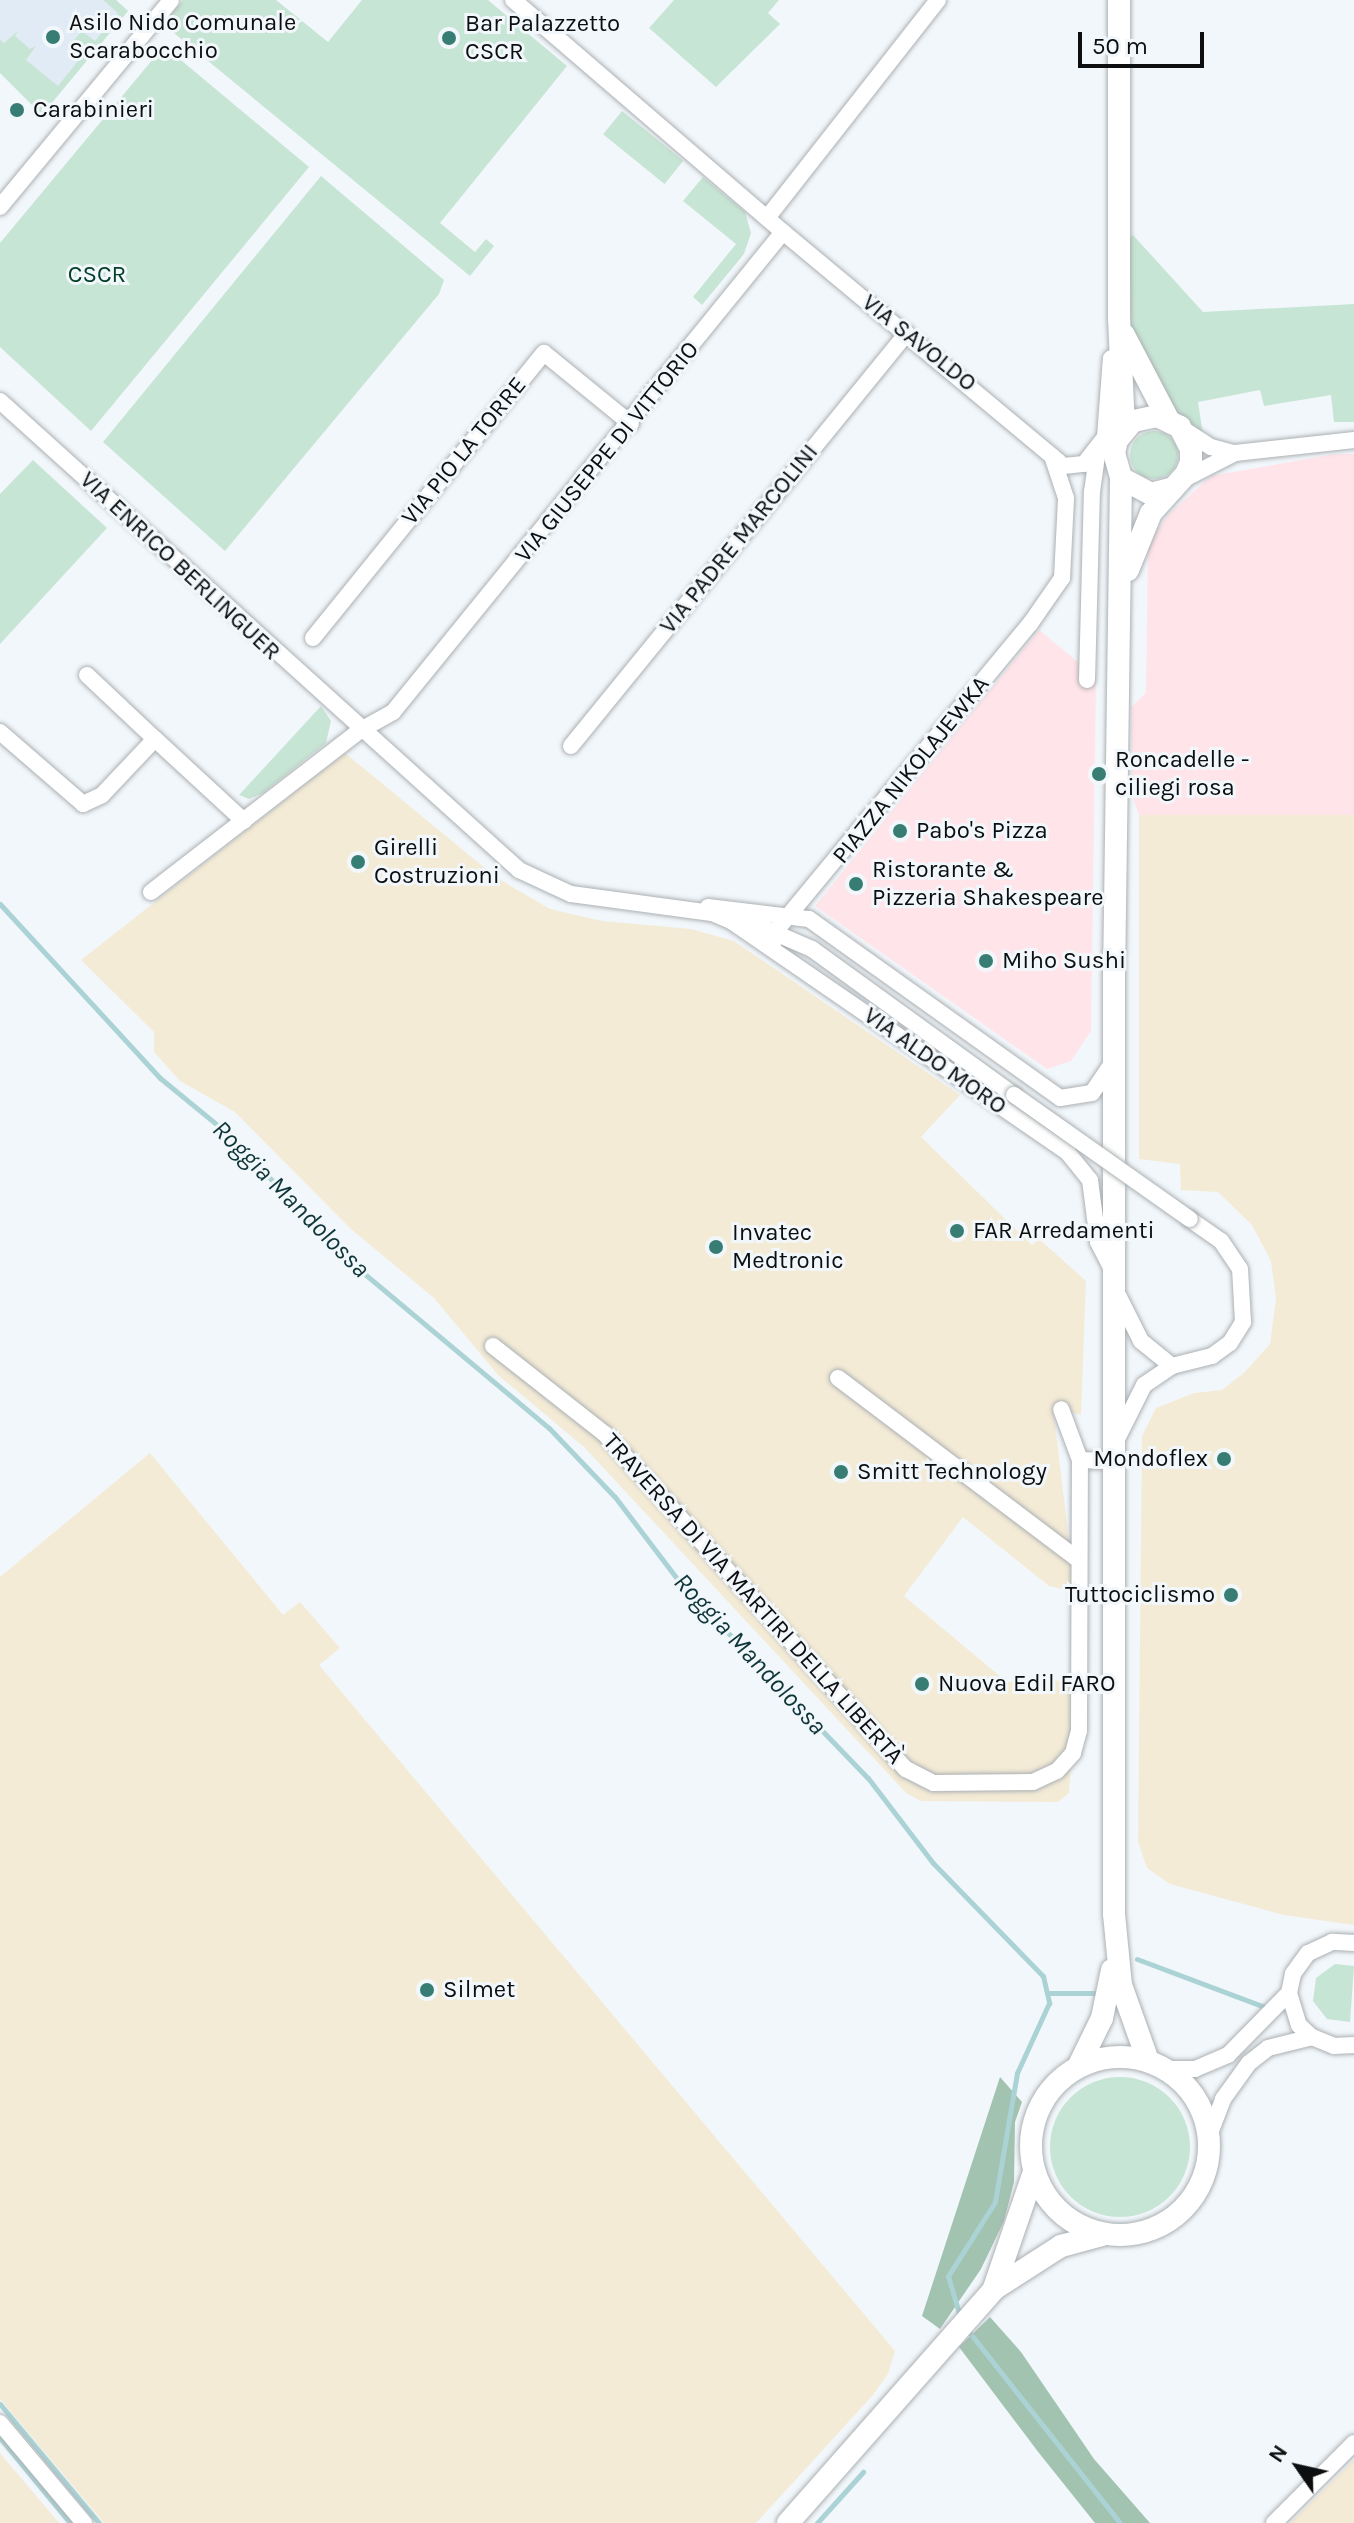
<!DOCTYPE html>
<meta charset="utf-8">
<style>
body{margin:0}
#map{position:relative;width:1354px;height:2523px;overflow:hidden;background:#f2f7fb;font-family:Karla,sans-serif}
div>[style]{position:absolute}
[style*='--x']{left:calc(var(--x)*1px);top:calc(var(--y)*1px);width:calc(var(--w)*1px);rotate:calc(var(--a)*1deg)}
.commercial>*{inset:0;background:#ffe4e9}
.industrial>*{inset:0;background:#f4ebd6}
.built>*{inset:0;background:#e1ebf5}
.green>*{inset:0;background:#c7e5d4;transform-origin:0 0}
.round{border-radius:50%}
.forest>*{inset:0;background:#a3c3b1}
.stream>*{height:5px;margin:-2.5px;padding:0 2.5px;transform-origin:2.5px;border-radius:2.5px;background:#abd3d5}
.roads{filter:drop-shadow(0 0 2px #abb0b3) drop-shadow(0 0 2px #abb0b3)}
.minor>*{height:16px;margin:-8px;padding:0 8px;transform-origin:8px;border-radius:8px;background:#fff}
.major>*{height:22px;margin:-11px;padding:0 11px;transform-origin:11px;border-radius:11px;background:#fff}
.major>.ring{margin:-11px;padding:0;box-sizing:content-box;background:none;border:22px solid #fff;border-radius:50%}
.bridges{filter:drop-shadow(0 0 2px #abb0b3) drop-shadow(0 0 2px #abb0b3)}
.minor-bridge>*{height:16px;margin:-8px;padding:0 8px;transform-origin:8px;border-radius:8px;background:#fff}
.dots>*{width:22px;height:22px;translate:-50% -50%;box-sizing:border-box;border:4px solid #f2f7fb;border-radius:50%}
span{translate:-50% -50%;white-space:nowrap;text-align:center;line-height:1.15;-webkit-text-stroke:6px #f2f7fb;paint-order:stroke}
.poi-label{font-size:24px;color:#0c0e0f}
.left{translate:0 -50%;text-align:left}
.right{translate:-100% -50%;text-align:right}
.park-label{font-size:24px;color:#024028}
.street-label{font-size:24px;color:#0c0e0f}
.water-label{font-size:26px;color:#0e3538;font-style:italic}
.north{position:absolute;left:1258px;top:2427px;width:80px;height:80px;-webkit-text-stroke:6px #f2f7fb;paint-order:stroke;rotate:304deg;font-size:22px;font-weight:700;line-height:32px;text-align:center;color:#0c0e0f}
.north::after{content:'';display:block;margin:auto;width:28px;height:36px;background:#0c0e0f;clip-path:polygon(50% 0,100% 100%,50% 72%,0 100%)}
.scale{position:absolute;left:1078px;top:32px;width:126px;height:36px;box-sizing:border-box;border:4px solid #0c0e0f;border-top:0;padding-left:10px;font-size:24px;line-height:28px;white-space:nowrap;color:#0c0e0f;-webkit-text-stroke:6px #f2f7fb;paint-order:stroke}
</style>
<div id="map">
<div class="commercial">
<i style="clip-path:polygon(1335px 454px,1354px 454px,1354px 815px,1139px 815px,1132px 796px,1131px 707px,1146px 693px,1148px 551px,1152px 538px,1168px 515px,1211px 476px)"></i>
<i style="clip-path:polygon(1039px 630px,1096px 677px,1091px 1031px,1071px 1061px,1047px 1069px,815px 906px)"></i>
</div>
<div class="industrial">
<i style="clip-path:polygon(345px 753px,497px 878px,550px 909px,602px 921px,691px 929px,734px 941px,960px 1095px,921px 1137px,1032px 1245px,1039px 1239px,1086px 1281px,1081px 1415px,1053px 1407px,1075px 1592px,1049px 1586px,963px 1517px,904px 1596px,1007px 1682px,1076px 1680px,1069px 1793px,1058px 1802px,921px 1801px,906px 1793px,584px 1447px,498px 1375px,434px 1298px,351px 1229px,235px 1112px,180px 1081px,154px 1052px,154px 1032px,81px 960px)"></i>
<i style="clip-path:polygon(1139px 815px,1354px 815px,1354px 1925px,1284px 1915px,1170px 1884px,1147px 1868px,1138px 1842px,1142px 1436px,1156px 1408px,1194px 1393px,1222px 1390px,1245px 1372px,1270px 1344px,1276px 1298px,1271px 1261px,1252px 1225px,1218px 1192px,1181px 1190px,1180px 1164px,1139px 1159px)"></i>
<i style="clip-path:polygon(150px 1453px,283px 1615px,300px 1602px,340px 1648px,319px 1665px,895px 2351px,888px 2374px,873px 2395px,756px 2523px,104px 2523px,0 2399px,0 1577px)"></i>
<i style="clip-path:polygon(0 2453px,59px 2523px,0 2523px)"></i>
<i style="clip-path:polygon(1354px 2460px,1354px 2523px,1290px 2523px)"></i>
</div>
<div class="built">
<i style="clip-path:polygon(0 0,116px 0,128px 11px,50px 105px,0 63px)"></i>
</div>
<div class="green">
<i style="clip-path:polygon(103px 0,116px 0,128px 11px,50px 105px,46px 119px,0 73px,0 39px,4px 43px,18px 31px,15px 36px,30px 49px,36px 46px,26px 60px,58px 86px,82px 56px,70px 45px,82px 31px,95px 41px,118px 13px)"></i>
<i style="clip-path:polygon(183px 0,276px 0,328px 42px,362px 0,488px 0,567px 66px,440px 223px,475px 252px,486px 239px,494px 246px,470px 276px,163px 24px)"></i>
<i style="clip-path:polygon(674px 0,779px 0,768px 13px,780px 24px,716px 87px,649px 28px)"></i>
<i style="clip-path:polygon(170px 51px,309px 167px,91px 431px,0 347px,0 243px,158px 53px)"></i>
<i style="left:622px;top:111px;width:79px;height:30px;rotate:39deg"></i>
<i style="clip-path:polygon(321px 176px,444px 280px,439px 294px,225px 551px,103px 442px)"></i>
<i style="clip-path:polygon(703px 177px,745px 212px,751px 233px,744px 254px,702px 305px,693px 297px,736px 244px,683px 201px)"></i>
<i style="clip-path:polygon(1133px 235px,1203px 312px,1354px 304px,1354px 422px,1334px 422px,1331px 395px,1264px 406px,1260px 390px,1198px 402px,1203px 435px,1167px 403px,1136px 349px,1131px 324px,1129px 239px)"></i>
<i class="round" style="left:1130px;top:431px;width:48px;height:48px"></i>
<i style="clip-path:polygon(33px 460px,107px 528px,0 644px,0 494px)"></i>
<i style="clip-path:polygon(321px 706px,331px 721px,326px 743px,263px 793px,249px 799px,239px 795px)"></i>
<i style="clip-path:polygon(1335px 1964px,1354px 1966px,1350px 2022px,1327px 2019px,1313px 2001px,1316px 1978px)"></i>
<i class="round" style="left:1050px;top:2077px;width:140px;height:140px"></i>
</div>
<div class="forest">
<i style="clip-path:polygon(1000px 2077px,1022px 2102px,1015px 2122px,1014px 2182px,1004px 2221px,981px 2269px,940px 2329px,922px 2316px)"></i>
<i style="clip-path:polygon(990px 2317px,1021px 2352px,1094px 2459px,1150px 2523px,1095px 2523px,1039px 2453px,959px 2347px)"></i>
</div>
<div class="stream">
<i style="--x:0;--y:904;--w:236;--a:47.4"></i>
<i style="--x:160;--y:1078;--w:85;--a:39.3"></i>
<i style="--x:226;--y:1132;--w:177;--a:46.4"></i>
<i style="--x:348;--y:1260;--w:262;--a:39.9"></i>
<i style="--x:549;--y:1428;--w:95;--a:46.3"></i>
<i style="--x:615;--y:1497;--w:109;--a:52.8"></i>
<i style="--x:681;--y:1584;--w:269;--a:46.1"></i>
<i style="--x:868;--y:1778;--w:107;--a:52.6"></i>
<i style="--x:933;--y:1863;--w:158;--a:45.8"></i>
<i style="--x:1043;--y:1976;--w:28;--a:77"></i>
<i style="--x:1049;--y:2003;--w:77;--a:114.6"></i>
<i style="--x:1017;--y:2073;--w:131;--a:99.7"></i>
<i style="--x:995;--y:2202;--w:88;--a:122.4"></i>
<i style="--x:948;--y:2276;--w:46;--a:73.5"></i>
<i style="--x:1137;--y:1959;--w:134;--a:20.6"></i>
<i style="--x:1050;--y:1993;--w:44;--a:0"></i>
<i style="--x:966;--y:2328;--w:248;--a:51.7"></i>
<i style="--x:0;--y:2404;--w:155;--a:50.2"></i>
<i style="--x:0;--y:2438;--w:110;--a:50.5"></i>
<i style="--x:817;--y:2523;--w:69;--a:-48"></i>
</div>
<div class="roads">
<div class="minor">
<i style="--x:0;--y:207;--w:268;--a:-50.4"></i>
<i style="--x:767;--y:218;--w:277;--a:-51.9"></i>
<i style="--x:783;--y:232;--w:359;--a:39.8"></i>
<i style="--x:0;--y:401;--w:700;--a:42.1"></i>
<i style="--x:519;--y:870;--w:57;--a:24.8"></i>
<i style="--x:571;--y:894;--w:142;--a:7.7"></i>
<i style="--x:712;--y:913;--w:21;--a:23"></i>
<i style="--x:731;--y:921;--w:409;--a:34.5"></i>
<i style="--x:1068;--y:1153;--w:35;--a:51"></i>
<i style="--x:1090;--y:1180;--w:63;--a:82.6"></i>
<i style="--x:1098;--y:1242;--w:30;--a:63"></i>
<i style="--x:1183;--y:429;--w:33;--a:33"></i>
<i style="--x:1211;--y:447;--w:24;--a:15"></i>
<i style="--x:1064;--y:466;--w:20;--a:-6"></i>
<i style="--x:1084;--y:464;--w:34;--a:-52"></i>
<i style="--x:1105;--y:437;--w:79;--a:-85.7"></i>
<i style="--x:1184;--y:479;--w:57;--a:-27"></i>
<i style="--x:1235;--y:453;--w:120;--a:-6.2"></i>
<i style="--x:313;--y:638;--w:367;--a:-51"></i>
<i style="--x:544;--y:353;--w:112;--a:39.2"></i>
<i style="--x:87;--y:675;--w:93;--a:43.3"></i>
<i style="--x:1087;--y:680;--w:188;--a:-88.5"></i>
<i style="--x:1092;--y:492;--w:43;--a:-82.1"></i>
<i style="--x:0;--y:732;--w:110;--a:40.9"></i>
<i style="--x:83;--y:804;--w:21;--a:-25"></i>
<i style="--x:102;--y:795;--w:77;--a:-46.6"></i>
<i style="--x:155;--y:739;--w:121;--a:42.7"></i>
<i style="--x:571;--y:746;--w:532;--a:-50.87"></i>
<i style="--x:151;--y:892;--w:263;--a:-37.7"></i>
<i style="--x:359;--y:731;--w:39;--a:-29"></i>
<i style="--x:393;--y:712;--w:618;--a:-50.91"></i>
<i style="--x:783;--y:232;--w:356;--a:-139.3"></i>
<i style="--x:708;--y:907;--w:102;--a:6.8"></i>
<i style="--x:809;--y:919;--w:308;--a:35.5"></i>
<i style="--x:1060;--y:1098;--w:32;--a:-9"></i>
<i style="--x:1092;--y:1093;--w:36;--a:-56"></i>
<i style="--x:738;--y:917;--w:81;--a:23.4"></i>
<i style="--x:812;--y:949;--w:249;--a:35.9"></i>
<i style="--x:772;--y:948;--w:16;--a:-79"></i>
<i style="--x:775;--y:932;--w:400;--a:-50.4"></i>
<i style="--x:1030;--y:624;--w:56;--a:-55.2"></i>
<i style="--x:1062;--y:578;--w:80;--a:-87.1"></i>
<i style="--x:1066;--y:498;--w:44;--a:-108.4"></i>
<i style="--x:1115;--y:1289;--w:58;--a:63.4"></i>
<i style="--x:1141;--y:1341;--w:40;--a:39"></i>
<i style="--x:493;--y:1346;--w:142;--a:38.2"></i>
<i style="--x:605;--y:1434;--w:450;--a:48.1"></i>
<i style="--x:906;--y:1769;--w:31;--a:27"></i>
<i style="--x:934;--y:1783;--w:99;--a:-0.6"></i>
<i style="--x:1033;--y:1782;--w:26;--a:-25"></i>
<i style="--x:1057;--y:1771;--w:24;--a:-48"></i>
<i style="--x:1073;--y:1753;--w:23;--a:-75"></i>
<i style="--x:1079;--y:1731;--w:271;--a:-89.8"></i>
<i style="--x:1080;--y:1460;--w:54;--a:-110.4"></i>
<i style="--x:838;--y:1378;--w:302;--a:37.1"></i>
<i style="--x:1118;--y:1437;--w:58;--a:-63.4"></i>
<i style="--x:1144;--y:1385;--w:34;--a:-34"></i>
<i style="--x:1172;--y:1366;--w:41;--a:-14"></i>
<i style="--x:1212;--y:1356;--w:22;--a:-36"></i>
<i style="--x:1230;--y:1343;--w:25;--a:-58"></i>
<i style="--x:1243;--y:1322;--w:53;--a:-93.2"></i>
<i style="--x:1240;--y:1269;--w:34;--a:-124"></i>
<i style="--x:1221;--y:1241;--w:38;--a:-145"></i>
<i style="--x:1080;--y:1460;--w:34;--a:2"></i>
<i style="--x:1354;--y:1943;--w:22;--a:-177"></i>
<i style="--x:1332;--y:1942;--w:26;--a:155"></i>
<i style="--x:1308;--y:1953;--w:26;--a:126"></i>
<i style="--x:1293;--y:1974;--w:19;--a:102"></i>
<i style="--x:1289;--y:1993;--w:34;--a:73"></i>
<i style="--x:1299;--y:2025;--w:18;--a:43"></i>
<i style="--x:1312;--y:2037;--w:24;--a:22"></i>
<i style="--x:1334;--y:2046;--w:20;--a:-3"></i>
<i style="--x:1167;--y:2069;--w:28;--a:0"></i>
<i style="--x:1195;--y:2069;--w:36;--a:-23"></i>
<i style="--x:1228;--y:2055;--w:87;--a:-45.5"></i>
<i style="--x:1209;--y:2136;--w:40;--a:-69"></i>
<i style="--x:1223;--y:2099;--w:44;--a:-54.2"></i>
<i style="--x:1249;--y:2063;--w:24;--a:-38"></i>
<i style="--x:1268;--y:2048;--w:45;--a:-14"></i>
<i style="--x:0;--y:2423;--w:131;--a:50"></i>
<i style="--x:1274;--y:2523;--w:113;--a:-45"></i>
</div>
<div class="major">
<i style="--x:1119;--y:0;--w:318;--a:90"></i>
<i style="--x:1119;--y:318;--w:110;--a:87.4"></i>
<i style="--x:1124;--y:335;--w:95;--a:62.4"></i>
<i style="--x:1121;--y:478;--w:475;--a:90.8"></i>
<i style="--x:1114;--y:953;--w:961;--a:90"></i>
<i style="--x:1114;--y:1914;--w:71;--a:84.4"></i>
<i style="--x:1121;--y:1985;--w:81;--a:70.4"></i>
<i style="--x:1128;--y:570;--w:61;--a:-68"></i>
<i style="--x:1151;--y:513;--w:52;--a:-48.1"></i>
<i style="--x:1186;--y:474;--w:13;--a:-67"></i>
<i style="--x:1191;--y:462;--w:13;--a:-90"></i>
<i style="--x:1191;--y:449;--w:25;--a:-117"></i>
<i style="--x:1180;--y:427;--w:25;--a:-154"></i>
<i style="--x:1157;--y:416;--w:25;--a:168"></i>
<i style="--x:1133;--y:421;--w:25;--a:130"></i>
<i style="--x:1117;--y:440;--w:13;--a:103"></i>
<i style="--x:1114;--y:453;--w:26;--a:74"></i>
<i style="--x:1121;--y:478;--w:34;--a:28"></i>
<i style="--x:1151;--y:494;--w:23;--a:-15"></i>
<i class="ring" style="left:1031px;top:2057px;width:156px;height:156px"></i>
<i style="--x:1078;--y:2067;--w:55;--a:-63.9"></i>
<i style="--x:1102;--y:2018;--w:49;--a:-78.2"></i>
<i style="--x:994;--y:2288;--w:123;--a:-71"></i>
<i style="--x:788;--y:2523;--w:312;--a:-48.6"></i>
<i style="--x:994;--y:2289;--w:80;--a:-32.7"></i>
<i style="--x:1061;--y:2246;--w:42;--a:-15"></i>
</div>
</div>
<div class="bridges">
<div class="minor-bridge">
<i style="--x:1014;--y:1095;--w:215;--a:35.2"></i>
</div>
</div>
<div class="dots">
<i style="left:53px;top:37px;background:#387d74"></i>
<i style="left:449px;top:38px;background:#387d74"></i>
<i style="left:17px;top:110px;background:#387d74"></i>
<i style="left:1099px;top:774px;background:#387d74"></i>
<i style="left:900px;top:831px;background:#387d74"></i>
<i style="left:358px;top:862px;background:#387d74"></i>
<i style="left:856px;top:884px;background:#387d74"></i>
<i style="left:986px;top:961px;background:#387d74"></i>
<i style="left:957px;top:1231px;background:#387d74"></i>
<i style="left:716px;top:1247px;background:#387d74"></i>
<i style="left:1224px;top:1459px;background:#387d74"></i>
<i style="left:841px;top:1472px;background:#387d74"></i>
<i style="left:1231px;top:1595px;background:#387d74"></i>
<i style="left:922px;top:1684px;background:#387d74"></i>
<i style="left:427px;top:1990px;background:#387d74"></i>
</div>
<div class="poi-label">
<span class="left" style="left:69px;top:37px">Asilo Nido Comunale<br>Scarabocchio</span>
<span class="left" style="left:465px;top:38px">Bar Palazzetto<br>CSCR</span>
<span class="left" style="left:33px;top:110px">Carabinieri</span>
<span class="left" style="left:1115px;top:774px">Roncadelle -<br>ciliegi rosa</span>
<span class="left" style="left:916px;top:831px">Pabo's Pizza</span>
<span class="left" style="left:374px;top:862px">Girelli<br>Costruzioni</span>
<span class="left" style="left:872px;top:884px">Ristorante &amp;<br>Pizzeria Shakespeare</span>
<span class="left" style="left:1002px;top:961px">Miho Sushi</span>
<span class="left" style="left:973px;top:1231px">FAR Arredamenti</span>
<span class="left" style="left:732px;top:1247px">Invatec<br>Medtronic</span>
<span class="right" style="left:1208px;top:1459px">Mondoflex</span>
<span class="left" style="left:857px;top:1472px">Smitt Technology</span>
<span class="right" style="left:1215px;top:1595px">Tuttociclismo</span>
<span class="left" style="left:938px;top:1684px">Nuova Edil FARO</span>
<span class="left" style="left:443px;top:1990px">Silmet</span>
</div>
<div class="park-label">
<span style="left:97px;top:275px">CSCR</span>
</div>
<div class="street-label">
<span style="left:919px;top:343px;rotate:39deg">VIA SAVOLDO</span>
<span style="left:464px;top:451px;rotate:-51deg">VIA PIO LA TORRE</span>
<span style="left:607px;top:452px;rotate:-51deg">VIA GIUSEPPE DI VITTORIO</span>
<span style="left:739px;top:539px;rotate:-51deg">VIA PADRE MARCOLINI</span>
<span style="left:180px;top:566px;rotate:43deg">VIA ENRICO BERLINGUER</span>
<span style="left:911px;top:770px;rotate:-51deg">PIAZZA NIKOLAJEWKA</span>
<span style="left:935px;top:1061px;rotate:35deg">VIA ALDO MORO</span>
<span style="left:753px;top:1599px;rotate:48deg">TRAVERSA DI VIA MARTIRI DELLA LIBERTÀ</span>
</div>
<div class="water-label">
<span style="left:291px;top:1199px;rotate:45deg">Roggia Mandolossa</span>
<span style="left:750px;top:1654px;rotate:47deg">Roggia Mandolossa</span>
</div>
<div class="north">N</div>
<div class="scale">50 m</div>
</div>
